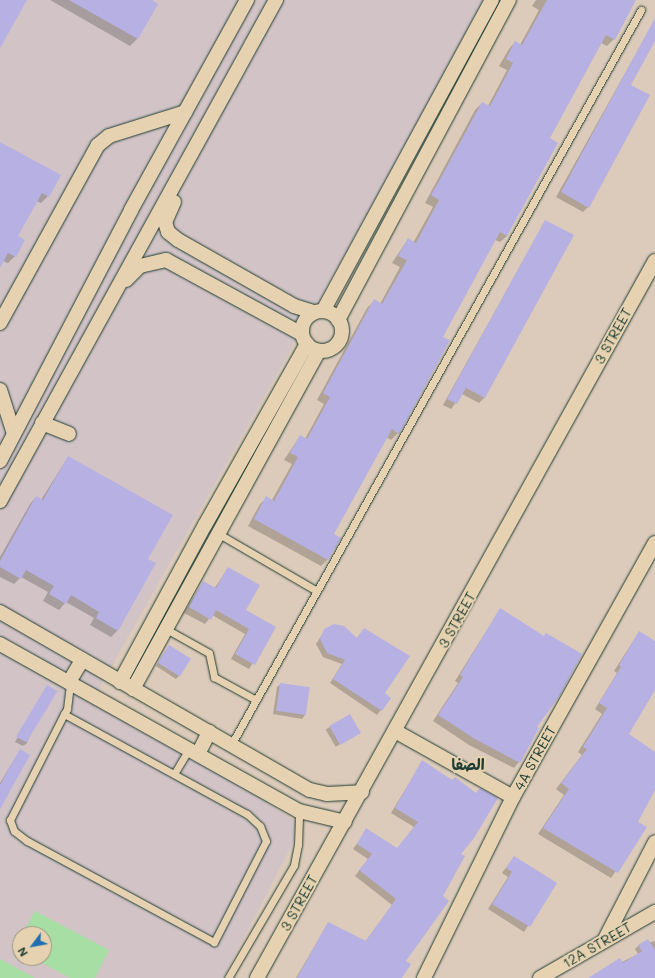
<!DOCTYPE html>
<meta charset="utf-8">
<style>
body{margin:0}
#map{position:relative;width:655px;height:978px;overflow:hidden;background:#dccbba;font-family:Mali,"Playpen Sans Arabic",sans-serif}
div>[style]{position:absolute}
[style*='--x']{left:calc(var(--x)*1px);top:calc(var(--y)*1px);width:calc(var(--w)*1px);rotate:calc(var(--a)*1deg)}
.built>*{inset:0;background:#d1c3c6}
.green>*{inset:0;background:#a6dea3}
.shadow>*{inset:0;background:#0003;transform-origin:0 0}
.building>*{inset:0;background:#b6b1e2;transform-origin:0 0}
.roads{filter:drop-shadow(0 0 1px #1f3d34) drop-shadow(0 0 1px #1f3d34)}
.service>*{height:7px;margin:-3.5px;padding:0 3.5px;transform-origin:3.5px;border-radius:3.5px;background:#e6d2b0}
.minor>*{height:14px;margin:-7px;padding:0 7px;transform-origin:7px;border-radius:7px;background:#e6d2b0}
.minor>.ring{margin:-7px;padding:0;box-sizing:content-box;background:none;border:14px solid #e6d2b0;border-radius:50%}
span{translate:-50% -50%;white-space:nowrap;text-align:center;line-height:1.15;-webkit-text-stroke:4px #e6d2b0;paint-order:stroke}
.street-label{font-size:14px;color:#1f3d34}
.neighbourhood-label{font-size:15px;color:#1f3d34;font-weight:700}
.north{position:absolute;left:12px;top:926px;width:40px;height:40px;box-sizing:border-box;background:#e6d2b0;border:1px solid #96967e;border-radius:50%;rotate:238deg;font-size:11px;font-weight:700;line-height:16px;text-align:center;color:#1f3d34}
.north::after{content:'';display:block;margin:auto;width:14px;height:18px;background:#1f6fb2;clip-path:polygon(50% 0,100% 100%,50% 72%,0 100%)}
</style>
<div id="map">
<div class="built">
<i style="clip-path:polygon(evenodd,0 0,489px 0,98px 690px,302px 826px,223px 978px,0 978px,0 0,20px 934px,44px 934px,44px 958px,20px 958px,20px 934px)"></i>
</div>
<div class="green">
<i style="clip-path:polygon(35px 911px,109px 950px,95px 978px,70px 978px,33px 958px,44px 958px,44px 934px,23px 934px)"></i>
<i style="clip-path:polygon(0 959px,35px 978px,0 978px)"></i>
</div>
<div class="shadow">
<i style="clip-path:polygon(50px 0,150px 0,157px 4px,137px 39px,130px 46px)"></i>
<i style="clip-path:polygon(536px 0,635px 0,614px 39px,607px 46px,601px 43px,549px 139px,507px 236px,500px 242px,495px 240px,442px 337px,398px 433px,391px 440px,386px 437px,333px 534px,328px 559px,321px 566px,248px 526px,260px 504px,267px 498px,272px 500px,292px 464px,284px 460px,300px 436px,305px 439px,324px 404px,317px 400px,367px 308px,374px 301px,380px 304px,400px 267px,392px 263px,408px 239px,413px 243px,433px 207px,425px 203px,475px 110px,482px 103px,488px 106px,507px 70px,499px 66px,509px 49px,515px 42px,520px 45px,539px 10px,532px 6px)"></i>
<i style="clip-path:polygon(648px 32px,655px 39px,630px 85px,588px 207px,583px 212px,556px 197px)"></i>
<i style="clip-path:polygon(0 143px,48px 196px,41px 203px,36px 201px,16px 237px,24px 241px,15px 256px,8px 263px,3px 261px,0 266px)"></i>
<i style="clip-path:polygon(545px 221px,573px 236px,484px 398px,479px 403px,462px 394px,451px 409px,443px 405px)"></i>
<i style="clip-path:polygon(68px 457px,147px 559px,118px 630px,111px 637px,90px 625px,94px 618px,66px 602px,59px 610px,43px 601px,48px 592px,21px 577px,14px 584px,0 577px,0 557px,30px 504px,36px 497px,41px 500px)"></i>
<i style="clip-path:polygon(228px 568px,244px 610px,275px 628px,249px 669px,231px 659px,245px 634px,212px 615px,205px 624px,184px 613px,199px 588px,204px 583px,214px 589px)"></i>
<i style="clip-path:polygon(500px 609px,535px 728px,519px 762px,514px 768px,469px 745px,433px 721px,458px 683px,455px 681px)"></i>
<i style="clip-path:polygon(364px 629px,384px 694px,390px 698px,377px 715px,330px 683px,342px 664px,323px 657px,316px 644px,325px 630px,357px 638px)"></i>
<i style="clip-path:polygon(639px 632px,655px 642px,655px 688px,627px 735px,655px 754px,655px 788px,637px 822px,646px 828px,611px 878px,538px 834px,564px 795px,556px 789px,582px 755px,578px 752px,602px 714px,595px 709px,617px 673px,614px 671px)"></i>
<i style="clip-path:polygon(166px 650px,179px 676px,176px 679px,156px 666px)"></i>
<i style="clip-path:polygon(281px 684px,305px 715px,302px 719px,273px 714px,277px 687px)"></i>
<i style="clip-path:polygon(47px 687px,27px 743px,23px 746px,15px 742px)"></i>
<i style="left:349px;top:716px;width:20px;height:27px;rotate:60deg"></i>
<i style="clip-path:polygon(20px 750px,0 807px,0 783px)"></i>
<i style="clip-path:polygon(422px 762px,459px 854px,404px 961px,401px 978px,296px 978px,328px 923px,365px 942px,392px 905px,355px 876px,368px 859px,353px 849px,367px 830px,397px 849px,414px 827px,391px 813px)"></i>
<i style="clip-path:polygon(514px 857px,556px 883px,524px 932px,488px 909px,508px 877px,502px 873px)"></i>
<i style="clip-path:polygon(655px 941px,655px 978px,590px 978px,638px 954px,635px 949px,639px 945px)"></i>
</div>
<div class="building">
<i style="clip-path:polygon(0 0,27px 0,0 48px)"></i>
<i style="clip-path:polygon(69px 0,152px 0,158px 4px,138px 39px)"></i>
<i style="clip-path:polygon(547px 0,636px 0,615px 40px,606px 35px,550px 138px,558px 143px,507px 236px,500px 232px,443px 337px,450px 340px,416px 403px,399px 434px,392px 429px,334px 534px,341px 538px,328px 560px,254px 519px,266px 496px,274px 501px,298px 457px,290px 453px,300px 435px,307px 439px,330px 397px,323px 393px,374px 299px,382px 304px,407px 260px,398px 256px,408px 238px,416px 243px,439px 200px,431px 195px,444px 172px,482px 102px,490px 106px,513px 63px,506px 59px,515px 41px,522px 45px)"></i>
<i style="clip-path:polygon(655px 18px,655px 41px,631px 85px,650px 95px,589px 208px,561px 192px)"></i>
<i style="clip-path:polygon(0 142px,61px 175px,49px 197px,42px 193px,18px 236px,25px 240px,16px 257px,8px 253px,0 268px)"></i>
<i style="clip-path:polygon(545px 220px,574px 235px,485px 398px,466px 388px,457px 404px,447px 399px)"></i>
<i style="clip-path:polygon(68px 456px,173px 515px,148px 559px,156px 563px,118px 631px,96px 618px,99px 612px,71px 595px,66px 604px,49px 594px,54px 586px,26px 570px,21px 579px,0 567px,0 561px,36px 496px,43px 500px)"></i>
<i style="clip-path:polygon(228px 567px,260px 585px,246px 610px,276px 627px,255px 665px,235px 654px,249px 629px,216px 610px,211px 620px,189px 607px,203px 581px,216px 588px)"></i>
<i style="clip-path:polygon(500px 608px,544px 636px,546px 633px,582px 654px,560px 695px,537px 727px,539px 728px,520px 763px,475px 739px,438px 715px,463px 677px,460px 675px)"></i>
<i style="clip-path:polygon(334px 624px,344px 626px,357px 638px,364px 628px,410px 656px,385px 693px,391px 698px,382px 711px,333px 679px,345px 660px,327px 653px,320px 639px,324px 629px)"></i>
<i style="clip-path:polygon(639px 631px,655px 641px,655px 690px,629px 734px,655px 752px,655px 790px,638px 822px,647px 827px,618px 873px,543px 828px,569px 789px,561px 783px,587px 749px,583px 747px,607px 708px,599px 703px,621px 667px,619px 665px)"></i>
<i style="left:169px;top:645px;width:26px;height:21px;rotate:32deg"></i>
<i style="left:280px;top:683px;width:30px;height:28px;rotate:8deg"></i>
<i style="left:47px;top:685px;width:12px;height:60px;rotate:31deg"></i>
<i style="left:350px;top:714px;width:22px;height:24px;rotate:60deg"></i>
<i style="clip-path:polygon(20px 749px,30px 755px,0 809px,0 785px)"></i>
<i style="clip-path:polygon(422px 760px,452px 780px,455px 777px,476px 793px,480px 788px,498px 798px,474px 838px,461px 854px,465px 856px,443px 896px,449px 901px,406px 961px,411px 964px,402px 978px,297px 978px,328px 922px,366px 941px,396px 899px,359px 870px,372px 854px,357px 844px,366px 828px,397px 848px,418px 822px,395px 808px)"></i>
<i style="clip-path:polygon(514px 856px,557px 883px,530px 927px,492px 904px,512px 872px,506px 868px)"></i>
<i style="clip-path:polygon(648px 939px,655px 950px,655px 978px,588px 978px,620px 958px,623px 963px,642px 951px,638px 945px)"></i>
</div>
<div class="roads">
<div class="service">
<i style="--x:219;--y:534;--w:113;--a:30.2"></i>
<i style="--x:166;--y:629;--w:49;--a:29.2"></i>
<i style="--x:209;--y:653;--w:25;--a:78"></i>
<i style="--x:214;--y:677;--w:48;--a:28.7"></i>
<i style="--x:64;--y:714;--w:209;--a:28.7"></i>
<i style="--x:247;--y:814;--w:18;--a:43"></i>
<i style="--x:260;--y:826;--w:16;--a:68"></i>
<i style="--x:266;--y:841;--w:114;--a:117.2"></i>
<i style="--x:214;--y:942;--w:213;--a:-151.6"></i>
<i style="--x:27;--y:841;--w:16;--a:-142"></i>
<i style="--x:14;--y:831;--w:12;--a:-110"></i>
<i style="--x:10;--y:820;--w:119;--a:-63"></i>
<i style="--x:64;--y:714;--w:6;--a:-59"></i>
<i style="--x:67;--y:709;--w:26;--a:-83"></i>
<i style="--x:231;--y:745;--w:842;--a:-60.85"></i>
<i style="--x:174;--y:774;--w:29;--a:-59"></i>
<i style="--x:228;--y:978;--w:131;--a:-59.7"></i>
<i style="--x:294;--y:865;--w:20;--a:-79"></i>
<i style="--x:298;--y:845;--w:34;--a:-88"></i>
</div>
<div class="minor">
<i style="--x:174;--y:202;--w:22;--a:114"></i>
<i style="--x:165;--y:222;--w:10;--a:73"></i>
<i style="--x:168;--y:232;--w:13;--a:39"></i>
<i style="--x:178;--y:240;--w:133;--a:29.6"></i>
<i style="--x:294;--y:306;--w:21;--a:17"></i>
<i style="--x:126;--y:280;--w:20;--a:-45"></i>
<i style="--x:140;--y:266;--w:27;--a:-13"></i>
<i style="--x:166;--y:260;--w:155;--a:28.6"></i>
<i style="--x:323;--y:311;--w:354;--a:-61.5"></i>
<i class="ring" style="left:302px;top:311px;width:26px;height:26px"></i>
<i style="--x:338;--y:320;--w:363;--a:-61.9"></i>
<i style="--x:0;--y:323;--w:203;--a:-61.2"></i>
<i style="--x:98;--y:145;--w:14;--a:-39"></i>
<i style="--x:109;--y:136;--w:80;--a:-17.5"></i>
<i style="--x:0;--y:390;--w:46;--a:72.3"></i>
<i style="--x:42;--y:423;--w:29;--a:22"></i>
<i style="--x:0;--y:461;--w:283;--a:-62.4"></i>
<i style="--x:131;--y:210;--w:240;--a:-61.1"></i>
<i style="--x:0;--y:501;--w:572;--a:-61.15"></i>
<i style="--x:0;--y:612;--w:357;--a:29.9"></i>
<i style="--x:310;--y:790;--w:17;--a:13"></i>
<i style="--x:327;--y:794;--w:35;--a:-3"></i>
<i style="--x:0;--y:644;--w:342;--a:29.2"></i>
<i style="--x:299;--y:811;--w:47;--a:13.4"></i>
<i style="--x:69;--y:682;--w:26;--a:-59"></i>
<i style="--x:120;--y:682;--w:179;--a:-61.6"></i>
<i style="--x:205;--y:525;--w:208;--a:-60.6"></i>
<i style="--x:133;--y:689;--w:386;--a:-61.2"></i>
<i style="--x:395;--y:731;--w:135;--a:29.2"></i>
<i style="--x:198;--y:754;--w:25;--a:-63"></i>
<i style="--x:604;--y:941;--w:111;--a:-62.7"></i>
<i style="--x:257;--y:978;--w:820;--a:-60.97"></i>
<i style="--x:424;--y:978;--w:202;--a:-63.8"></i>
<i style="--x:513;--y:797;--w:291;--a:-60.8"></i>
<i style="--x:540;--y:978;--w:133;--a:-29.9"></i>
</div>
</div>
<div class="street-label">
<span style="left:613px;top:336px;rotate:-61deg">3 STREET</span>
<span style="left:457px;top:620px;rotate:-61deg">3 STREET</span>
<span style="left:535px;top:758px;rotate:-61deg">4A STREET</span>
<span style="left:299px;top:903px;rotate:-61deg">3 STREET</span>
<span style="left:597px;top:945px;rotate:-30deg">12A STREET</span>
</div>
<div class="neighbourhood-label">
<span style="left:468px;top:765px">الصفا</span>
</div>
<div class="north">N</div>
</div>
